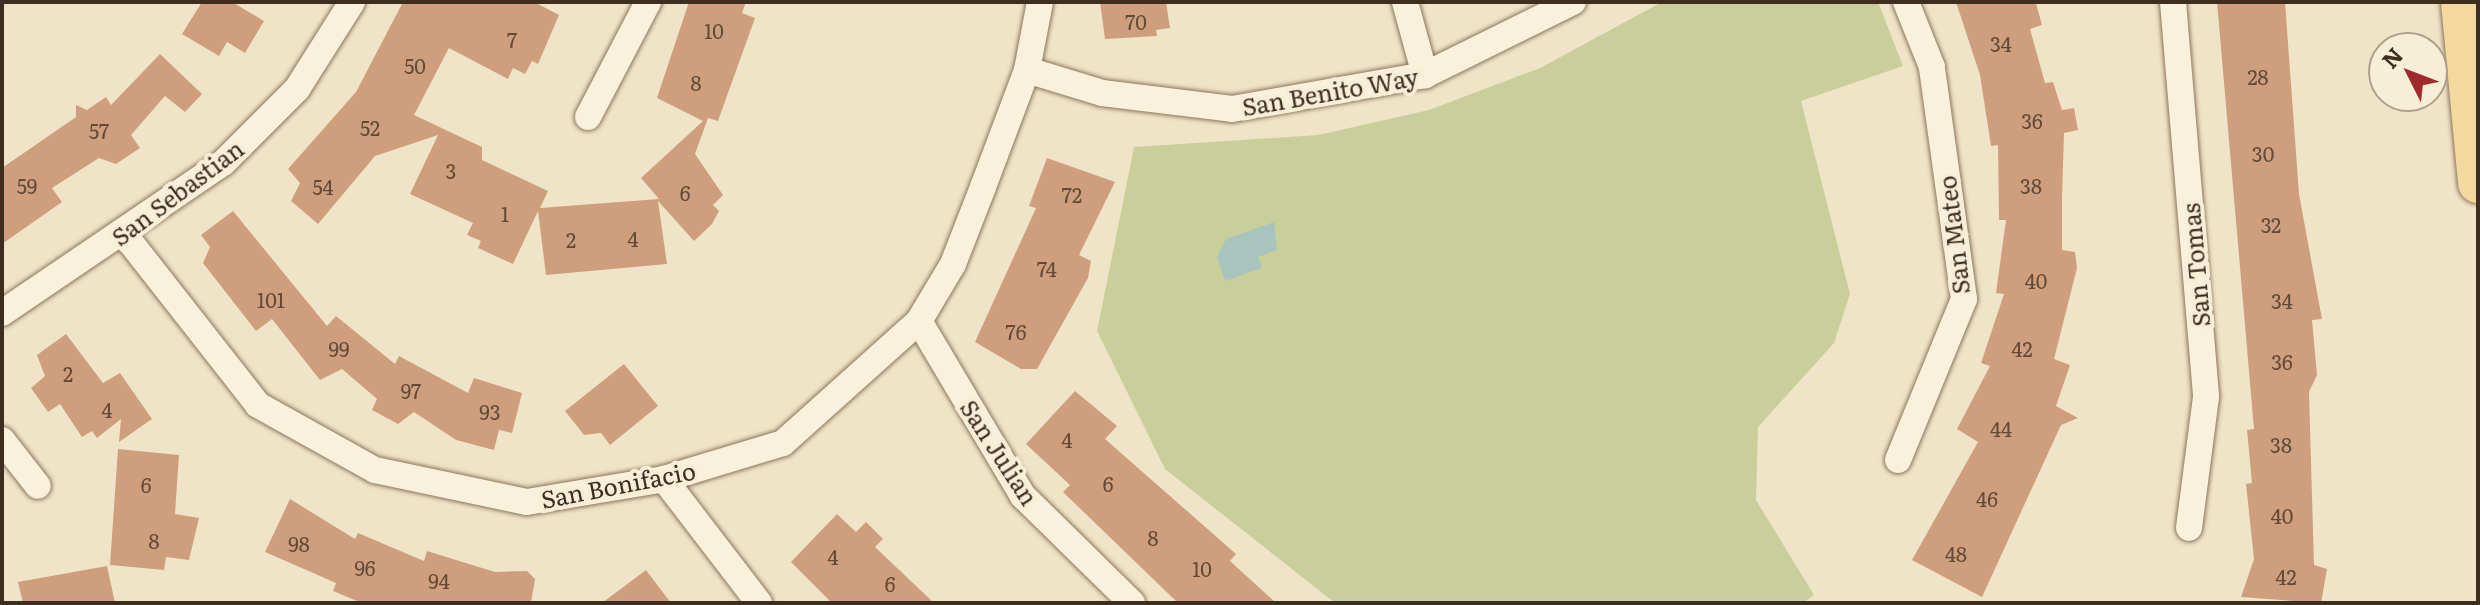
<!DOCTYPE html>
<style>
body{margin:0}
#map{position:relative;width:2480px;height:605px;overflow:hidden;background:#f0e4c8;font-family:Literata,serif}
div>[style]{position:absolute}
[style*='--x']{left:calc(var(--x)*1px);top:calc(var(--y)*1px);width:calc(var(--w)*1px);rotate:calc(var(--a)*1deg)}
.green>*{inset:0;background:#c9cf9b}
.water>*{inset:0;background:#a9c4bc}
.building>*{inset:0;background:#cf9f7d}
.roads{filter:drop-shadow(0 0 2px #8d765c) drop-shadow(0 0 2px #8d765c)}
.street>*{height:26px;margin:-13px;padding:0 13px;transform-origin:13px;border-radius:13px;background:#faf1dc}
.primary>*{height:40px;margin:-20px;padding:0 20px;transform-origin:20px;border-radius:20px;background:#f3d9a0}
span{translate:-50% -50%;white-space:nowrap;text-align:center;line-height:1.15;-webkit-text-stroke:8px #f7eed8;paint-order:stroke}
.number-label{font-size:20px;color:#624a37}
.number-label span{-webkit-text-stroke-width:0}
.street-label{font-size:24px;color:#3d2e20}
.frame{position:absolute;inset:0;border:4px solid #3d2e20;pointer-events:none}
.north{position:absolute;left:2368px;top:32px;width:80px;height:80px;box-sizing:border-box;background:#f7eed8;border:2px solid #ada18e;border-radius:50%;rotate:312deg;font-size:22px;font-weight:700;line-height:32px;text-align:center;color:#3d2e20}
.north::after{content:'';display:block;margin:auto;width:28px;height:36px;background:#9e2a2b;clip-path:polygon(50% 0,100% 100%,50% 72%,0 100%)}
</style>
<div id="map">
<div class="green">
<i style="clip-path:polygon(1662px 2px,1878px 2px,1903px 66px,1801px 101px,1850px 294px,1834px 343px,1758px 427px,1756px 500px,1814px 595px,1803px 603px,1335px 603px,1165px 469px,1097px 331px,1134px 147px,1318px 135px,1429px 110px,1540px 68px)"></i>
</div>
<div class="water">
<i style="clip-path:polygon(1274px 222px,1277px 250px,1258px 257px,1262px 268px,1225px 281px,1217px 257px,1226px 239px)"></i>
</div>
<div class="building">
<i style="clip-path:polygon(202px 2px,232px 2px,264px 21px,245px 53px,227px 42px,219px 56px,182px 34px)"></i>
<i style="clip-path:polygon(403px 2px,534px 2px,559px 15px,538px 64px,532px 61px,525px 74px,513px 68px,508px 79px,449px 48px,414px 115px,482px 147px,482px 160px,548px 191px,540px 208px,659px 199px,641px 178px,703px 121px,657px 98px,689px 2px,746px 2px,742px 13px,755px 18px,718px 121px,708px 118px,695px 154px,723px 195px,713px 205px,719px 211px,712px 224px,694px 241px,658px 201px,667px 264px,546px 275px,538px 211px,513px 264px,478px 248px,481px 241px,467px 235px,473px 223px,410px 194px,438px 135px,375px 156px,318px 224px,291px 201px,300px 183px,288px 169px,356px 92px)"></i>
<i style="clip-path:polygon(1100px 2px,1166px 2px,1170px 28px,1156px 30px,1157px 36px,1105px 39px)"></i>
<i style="clip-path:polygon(1956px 2px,2036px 3px,2042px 25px,2030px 29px,2045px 83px,2053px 82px,2062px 110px,2074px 108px,2078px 130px,2064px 133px,2062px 199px,2062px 250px,2075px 252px,2077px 268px,2054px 359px,2070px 365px,2056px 406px,2078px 418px,2061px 425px,1982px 597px,1912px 560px,1978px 442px,1957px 429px,1990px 366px,1981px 363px,2004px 294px,1996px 293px,2006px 220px,1999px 220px,1998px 145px,1991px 146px,1980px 75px)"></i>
<i style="clip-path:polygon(2217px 2px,2285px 2px,2299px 194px,2322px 319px,2312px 320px,2317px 375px,2309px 392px,2314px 565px,2327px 569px,2321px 603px,2241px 597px,2254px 559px,2246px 484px,2252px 483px,2247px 430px,2254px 429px)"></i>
<i style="clip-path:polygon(160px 54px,202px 94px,185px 112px,165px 96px,131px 135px,140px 148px,116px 164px,99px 158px,52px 188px,62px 202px,2px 244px,2px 168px,76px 117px,76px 105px,87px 110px,106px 97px,111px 105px)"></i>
<i style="clip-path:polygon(1047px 158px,1115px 182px,1079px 255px,1091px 261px,1088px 278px,1037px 369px,1021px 369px,975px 342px,1036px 208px,1029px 206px)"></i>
<i style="clip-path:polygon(233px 211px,327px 326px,336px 316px,395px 364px,399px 356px,468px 393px,474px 378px,522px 393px,512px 433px,499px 430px,494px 450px,456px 440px,414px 412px,398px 424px,372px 410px,377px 399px,342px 369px,320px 380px,272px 319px,256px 331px,203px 263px,210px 247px,201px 235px)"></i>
<i style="clip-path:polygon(66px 334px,103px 383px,120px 373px,152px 419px,119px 442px,121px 419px,97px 438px,92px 431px,82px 437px,60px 404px,48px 412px,31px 388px,45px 376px,37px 355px)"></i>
<i style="clip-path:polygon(624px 364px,658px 406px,610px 445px,601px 433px,584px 435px,565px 411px)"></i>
<i style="clip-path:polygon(1075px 391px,1117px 426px,1105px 439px,1236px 554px,1230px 561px,1276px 603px,1178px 603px,1063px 492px,1070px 485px,1026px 444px)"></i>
<i style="clip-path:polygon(118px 449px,179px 455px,175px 514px,199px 518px,189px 560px,166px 557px,164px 570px,110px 565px)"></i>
<i style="clip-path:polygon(290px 499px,355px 539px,358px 533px,424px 561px,427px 551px,495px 572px,527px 571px,535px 579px,531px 603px,362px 603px,333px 591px,336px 583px,265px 552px)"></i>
<i style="clip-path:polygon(837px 514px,856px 532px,866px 522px,883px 539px,875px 547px,934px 603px,832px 603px,791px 562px)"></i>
<i style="clip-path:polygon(107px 566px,115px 603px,23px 603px,18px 582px)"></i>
<i style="clip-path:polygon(646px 570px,671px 603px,602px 603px)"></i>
</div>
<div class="roads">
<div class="street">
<i style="--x:1405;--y:2;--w:76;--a:74.7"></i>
<i style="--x:2173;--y:2;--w:396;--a:85.2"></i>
<i style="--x:2206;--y:397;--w:132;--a:97.4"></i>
<i style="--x:1027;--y:70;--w:78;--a:17"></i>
<i style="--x:1102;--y:93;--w:131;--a:7"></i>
<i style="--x:1232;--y:109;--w:196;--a:-10"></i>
<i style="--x:1425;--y:75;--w:165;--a:-26.3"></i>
<i style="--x:588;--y:117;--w:130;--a:-62.4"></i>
<i style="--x:124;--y:234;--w:217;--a:51.9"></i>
<i style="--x:258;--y:405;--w:134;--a:29.1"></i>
<i style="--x:375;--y:470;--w:155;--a:11.9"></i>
<i style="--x:527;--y:502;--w:139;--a:-9.5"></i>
<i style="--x:664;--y:479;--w:124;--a:-16.8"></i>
<i style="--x:783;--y:443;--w:183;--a:-41.9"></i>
<i style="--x:919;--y:321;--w:66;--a:-59.2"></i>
<i style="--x:953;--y:264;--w:83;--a:-68.7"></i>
<i style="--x:983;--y:187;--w:125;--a:-69.4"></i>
<i style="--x:1027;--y:70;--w:69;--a:-79.2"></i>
<i style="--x:2;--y:313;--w:267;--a:-34.2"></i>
<i style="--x:223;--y:163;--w:105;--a:-45"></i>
<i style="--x:297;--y:89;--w:103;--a:-57.7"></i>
<i style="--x:919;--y:321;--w:204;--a:59.3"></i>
<i style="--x:1023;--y:496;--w:153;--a:44.5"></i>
<i style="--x:2;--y:440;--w:58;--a:52"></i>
<i style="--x:1898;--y:460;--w:174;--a:-67.7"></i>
<i style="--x:1964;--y:299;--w:234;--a:-97.9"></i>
<i style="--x:1932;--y:67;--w:70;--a:-111.8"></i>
<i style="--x:664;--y:479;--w:156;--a:52.5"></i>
</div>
<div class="primary">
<i style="--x:2461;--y:2;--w:182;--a:84.6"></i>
</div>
</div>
<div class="number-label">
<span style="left:1136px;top:21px">70</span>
<span style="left:714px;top:30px">10</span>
<span style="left:512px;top:39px">7</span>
<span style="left:2001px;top:43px">34</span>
<span style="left:415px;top:65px">50</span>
<span style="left:2258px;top:76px">28</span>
<span style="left:696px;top:82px">8</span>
<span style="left:2032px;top:120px">36</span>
<span style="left:370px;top:127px">52</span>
<span style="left:99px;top:130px">57</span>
<span style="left:2263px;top:153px">30</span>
<span style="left:451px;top:170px">3</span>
<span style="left:27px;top:185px">59</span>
<span style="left:2031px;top:185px">38</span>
<span style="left:323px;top:186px">54</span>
<span style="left:685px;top:192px">6</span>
<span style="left:1072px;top:194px">72</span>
<span style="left:505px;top:213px">1</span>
<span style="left:2271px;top:224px">32</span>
<span style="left:633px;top:238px">4</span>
<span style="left:571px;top:239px">2</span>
<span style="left:1047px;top:268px">74</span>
<span style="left:2036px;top:280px">40</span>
<span style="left:271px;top:299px">101</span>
<span style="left:2282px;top:300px">34</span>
<span style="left:1016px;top:331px">76</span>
<span style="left:339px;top:348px">99</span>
<span style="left:2022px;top:348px">42</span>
<span style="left:2282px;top:361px">36</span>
<span style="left:68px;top:373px">2</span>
<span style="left:411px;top:390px">97</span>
<span style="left:107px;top:409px">4</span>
<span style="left:490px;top:411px">93</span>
<span style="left:2001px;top:428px">44</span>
<span style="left:1067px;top:439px">4</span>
<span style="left:2281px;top:444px">38</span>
<span style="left:1108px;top:483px">6</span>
<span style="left:146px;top:484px">6</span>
<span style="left:1987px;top:498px">46</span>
<span style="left:2282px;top:515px">40</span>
<span style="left:1153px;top:537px">8</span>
<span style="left:154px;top:540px">8</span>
<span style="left:299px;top:543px">98</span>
<span style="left:1956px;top:553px">48</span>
<span style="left:833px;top:556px">4</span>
<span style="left:365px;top:567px">96</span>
<span style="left:1202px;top:568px">10</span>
<span style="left:2286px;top:576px">42</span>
<span style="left:439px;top:580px">94</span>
<span style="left:890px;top:583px">6</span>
</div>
<div class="street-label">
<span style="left:1330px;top:91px;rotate:-10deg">San Benito Way</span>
<span style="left:177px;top:192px;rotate:-37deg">San Sebastian</span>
<span style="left:1953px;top:235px;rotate:-97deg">San Mateo</span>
<span style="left:2195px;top:265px;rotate:-95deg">San Tomas</span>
<span style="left:1000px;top:452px;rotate:57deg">San Julian</span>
<span style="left:618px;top:484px;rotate:-11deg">San Bonifacio</span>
</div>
<div class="frame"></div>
<div class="north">N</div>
</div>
